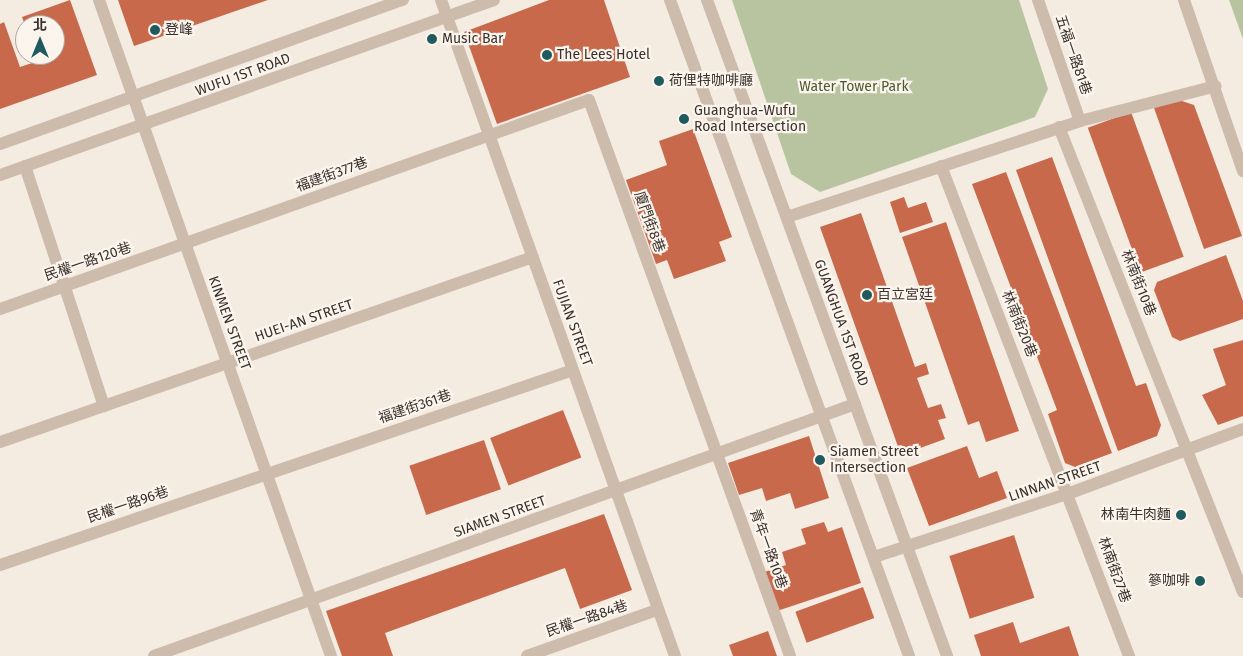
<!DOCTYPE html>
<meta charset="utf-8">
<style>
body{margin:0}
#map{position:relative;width:1243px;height:656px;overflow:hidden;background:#f4ebe1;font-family:"Fira Sans","Noto Sans TC",sans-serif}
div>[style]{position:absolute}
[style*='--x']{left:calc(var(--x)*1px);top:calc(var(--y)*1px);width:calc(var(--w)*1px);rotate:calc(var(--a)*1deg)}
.green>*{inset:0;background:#b8c4a0}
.building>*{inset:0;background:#c8694b;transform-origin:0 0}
.minor>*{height:12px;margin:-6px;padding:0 6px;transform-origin:6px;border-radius:6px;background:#cdbbac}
.dots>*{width:14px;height:14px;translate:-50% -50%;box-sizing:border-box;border:2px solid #fbf5ee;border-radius:50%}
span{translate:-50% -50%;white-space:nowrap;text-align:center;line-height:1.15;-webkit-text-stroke:4.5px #fbf5ee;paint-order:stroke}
.poi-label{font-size:14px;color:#3b302b}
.left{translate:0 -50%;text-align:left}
.right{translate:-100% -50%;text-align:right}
.street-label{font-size:14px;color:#3b302b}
.park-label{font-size:14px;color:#4a5a2e}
.north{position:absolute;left:15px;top:15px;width:50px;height:50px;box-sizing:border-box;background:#fbf5ee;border:1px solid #aea6a0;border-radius:50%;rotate:0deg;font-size:14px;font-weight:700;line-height:20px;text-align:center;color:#3b302b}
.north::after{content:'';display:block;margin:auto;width:18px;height:22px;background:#1f5a5e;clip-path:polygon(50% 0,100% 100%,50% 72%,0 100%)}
</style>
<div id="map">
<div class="green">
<i style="clip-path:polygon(732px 0,1019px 0,1048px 89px,1035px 117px,820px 192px,791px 174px)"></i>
<i style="clip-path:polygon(1229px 0,1243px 0,1243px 39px)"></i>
</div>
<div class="building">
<i style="clip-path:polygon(70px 0,97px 75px,0 109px,0 24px,4px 22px,20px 67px,38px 61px,36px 55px,55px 55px,55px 25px,25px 25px,22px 17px)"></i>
<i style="clip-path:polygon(118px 0,268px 0,134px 46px)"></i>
<i style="clip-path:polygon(549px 0,604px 0,630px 77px,497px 124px,464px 32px)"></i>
<i style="clip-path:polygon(1173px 98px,1194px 105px,1242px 236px,1204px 249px,1153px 105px)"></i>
<i style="left:1131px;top:112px;width:154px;height:46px;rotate:70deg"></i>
<i style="clip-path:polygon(693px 129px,732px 237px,719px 242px,726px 261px,674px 279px,667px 260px,656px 264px,626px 180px,667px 165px,659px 141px)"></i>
<i style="clip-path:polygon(1052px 157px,1136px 386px,1146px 383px,1161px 425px,1157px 436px,1118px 451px,1016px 170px)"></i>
<i style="clip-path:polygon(1006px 172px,1112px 453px,1075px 467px,1065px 463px,1048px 414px,1057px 410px,972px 184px)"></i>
<i style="clip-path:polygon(904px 197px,908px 208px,926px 202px,933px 222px,900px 233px,890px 202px)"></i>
<i style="clip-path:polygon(861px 213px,915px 367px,926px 363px,929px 374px,917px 378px,928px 408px,941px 404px,946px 418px,938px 420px,945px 439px,901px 455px,820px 227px)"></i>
<i style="clip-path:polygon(946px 222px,1019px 431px,986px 442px,979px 421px,968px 425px,902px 237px)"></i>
<i style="clip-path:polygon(1226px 255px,1243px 301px,1243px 319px,1180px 341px,1172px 337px,1154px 290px,1157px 282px)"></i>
<i style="clip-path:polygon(1243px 340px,1243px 416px,1218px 425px,1202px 395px,1226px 385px,1213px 349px)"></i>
<i style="left:563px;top:410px;width:51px;height:78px;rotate:69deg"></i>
<i style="clip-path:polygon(809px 436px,829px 498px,795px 509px,790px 493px,766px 501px,762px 488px,739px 495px,728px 463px)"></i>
<i style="left:484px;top:440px;width:52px;height:79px;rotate:71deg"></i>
<i style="clip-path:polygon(967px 446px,979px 478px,997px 471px,1007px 498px,929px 526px,907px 468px)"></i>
<i style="clip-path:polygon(604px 514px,632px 590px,580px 609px,565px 568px,385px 633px,393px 656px,342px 656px,326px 611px)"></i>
<i style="clip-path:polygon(824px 522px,828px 532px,842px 527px,861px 583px,774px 612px,761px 573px,786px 565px,782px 552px,806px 544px,801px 529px)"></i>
<i style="left:1014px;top:535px;width:66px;height:68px;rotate:72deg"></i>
<i style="left:863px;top:587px;width:33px;height:72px;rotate:70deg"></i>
<i style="clip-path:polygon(1013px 622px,1020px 643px,1069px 626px,1079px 656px,981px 656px,974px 635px)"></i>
<i style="clip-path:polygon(768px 631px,777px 656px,733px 656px,729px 645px)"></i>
</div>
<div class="minor">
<i style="--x:99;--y:0;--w:696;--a:70.52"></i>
<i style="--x:441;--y:0;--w:696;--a:70.37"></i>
<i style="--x:670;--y:0;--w:698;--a:69.98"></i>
<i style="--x:707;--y:0;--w:699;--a:69.9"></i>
<i style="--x:1038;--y:0;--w:128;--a:70.9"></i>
<i style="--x:1184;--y:0;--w:181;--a:71"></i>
<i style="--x:1059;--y:127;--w:500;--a:68.41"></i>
<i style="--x:0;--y:144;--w:428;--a:-19.7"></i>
<i style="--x:25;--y:166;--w:253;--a:71.8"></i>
<i style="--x:941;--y:166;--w:525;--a:69.01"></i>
<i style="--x:0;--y:175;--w:524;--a:-19.51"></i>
<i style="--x:787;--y:217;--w:308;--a:-18.1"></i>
<i style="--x:1080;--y:121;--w:140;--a:-14.4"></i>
<i style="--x:0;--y:309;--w:625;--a:-19.54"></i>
<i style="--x:589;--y:100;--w:591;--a:70.12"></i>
<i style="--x:0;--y:442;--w:564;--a:-19.14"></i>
<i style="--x:874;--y:557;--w:206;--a:-18.1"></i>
<i style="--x:1070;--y:493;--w:184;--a:-20.3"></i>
<i style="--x:0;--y:565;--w:605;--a:-18.79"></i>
<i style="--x:154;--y:656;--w:745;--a:-19.77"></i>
<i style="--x:527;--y:656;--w:138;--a:-19.5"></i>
</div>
<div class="dots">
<i style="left:155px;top:30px;background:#1f5a5e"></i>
<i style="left:432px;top:39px;background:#1f5a5e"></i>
<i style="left:547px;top:55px;background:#1f5a5e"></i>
<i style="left:659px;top:81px;background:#1f5a5e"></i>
<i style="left:684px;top:119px;background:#1f5a5e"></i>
<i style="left:867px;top:295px;background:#1f5a5e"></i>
<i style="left:820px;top:460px;background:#1f5a5e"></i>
<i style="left:1181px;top:515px;background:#1f5a5e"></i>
<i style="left:1200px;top:581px;background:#1f5a5e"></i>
</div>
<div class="poi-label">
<span class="left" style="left:165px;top:30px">登峰</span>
<span class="left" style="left:442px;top:39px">Music Bar</span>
<span class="left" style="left:557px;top:55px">The Lees Hotel</span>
<span class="left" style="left:669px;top:81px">荷俚特咖啡廳</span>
<span class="left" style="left:694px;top:119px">Guanghua-Wufu<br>Road Intersection</span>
<span class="left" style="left:877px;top:295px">百立宮廷</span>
<span class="left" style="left:830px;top:460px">Siamen Street<br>Intersection</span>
<span class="right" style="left:1171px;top:515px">林南牛肉麵</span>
<span class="right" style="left:1190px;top:581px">篸咖啡</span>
</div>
<div class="street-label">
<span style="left:1073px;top:55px;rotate:71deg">五福一路81巷</span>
<span style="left:243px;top:75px;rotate:-20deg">WUFU 1ST ROAD</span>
<span style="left:332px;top:175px;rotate:-20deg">福建街377巷</span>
<span style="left:649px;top:222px;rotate:70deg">廈門街8巷</span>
<span style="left:88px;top:262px;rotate:-19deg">民權一路120巷</span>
<span style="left:1138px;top:283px;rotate:68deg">林南街10巷</span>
<span style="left:304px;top:321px;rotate:-19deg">HUEI-AN STREET</span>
<span style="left:229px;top:323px;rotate:70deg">KINMEN STREET</span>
<span style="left:572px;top:323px;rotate:70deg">FUJIAN STREET</span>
<span style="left:841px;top:323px;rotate:70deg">GUANGHUA 1ST ROAD</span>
<span style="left:1019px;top:324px;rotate:68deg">林南街20巷</span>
<span style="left:415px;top:407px;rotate:-19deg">福建街361巷</span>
<span style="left:1055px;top:482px;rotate:-19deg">LINNAN STREET</span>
<span style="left:128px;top:505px;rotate:-19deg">民權一路96巷</span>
<span style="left:500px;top:517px;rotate:-20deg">SIAMEN STREET</span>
<span style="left:768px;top:549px;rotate:70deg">青年一路10巷</span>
<span style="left:1114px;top:570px;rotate:70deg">林南街27巷</span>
<span style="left:587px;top:619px;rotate:-19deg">民權一路84巷</span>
</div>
<div class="park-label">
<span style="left:854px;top:87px">Water Tower Park</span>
</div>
<div class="north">北</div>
</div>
